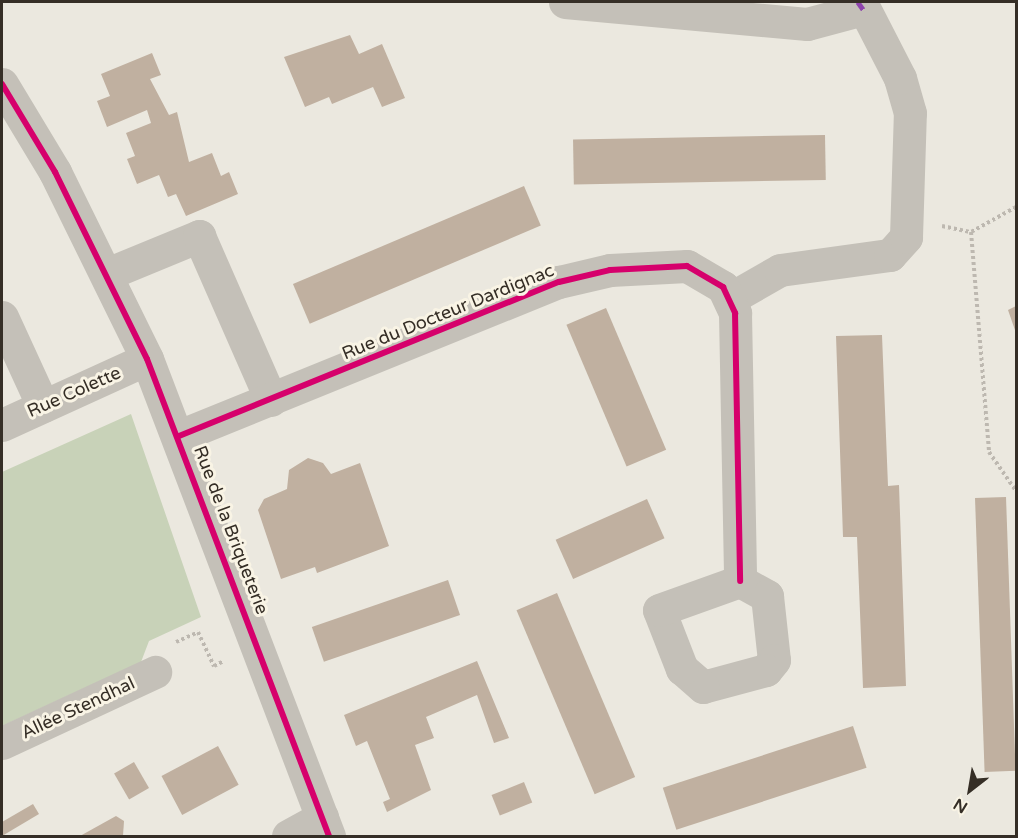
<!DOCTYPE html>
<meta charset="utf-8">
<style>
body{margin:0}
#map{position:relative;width:1018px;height:838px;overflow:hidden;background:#ebe8df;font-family:"Varela Round",sans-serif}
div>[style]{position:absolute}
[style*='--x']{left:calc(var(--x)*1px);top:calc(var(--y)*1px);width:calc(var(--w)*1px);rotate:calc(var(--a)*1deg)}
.green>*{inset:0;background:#c8d2b8}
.building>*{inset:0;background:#c0b0a0;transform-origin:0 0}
.path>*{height:4px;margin-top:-2px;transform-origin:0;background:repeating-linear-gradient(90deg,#bdb8b0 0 3px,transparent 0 6px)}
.minor>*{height:33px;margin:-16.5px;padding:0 16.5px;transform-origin:16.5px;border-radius:16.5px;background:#c4c0b8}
.quiet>*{height:4.5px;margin-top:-2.25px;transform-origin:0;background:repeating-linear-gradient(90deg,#8e44ad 0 9px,transparent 0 13.5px)}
.cycleway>*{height:6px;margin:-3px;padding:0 3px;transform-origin:3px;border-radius:3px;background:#d6006c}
span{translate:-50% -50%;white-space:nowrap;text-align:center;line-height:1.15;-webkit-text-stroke:6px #f9f4e5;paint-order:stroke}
.street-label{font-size:18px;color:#352e26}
.frame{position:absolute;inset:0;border:3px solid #352e26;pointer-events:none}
.north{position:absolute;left:940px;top:760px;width:60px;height:60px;-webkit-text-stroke:4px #f9f4e5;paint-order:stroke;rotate:211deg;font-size:16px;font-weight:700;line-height:24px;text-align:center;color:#352e26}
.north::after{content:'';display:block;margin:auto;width:21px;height:27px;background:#352e26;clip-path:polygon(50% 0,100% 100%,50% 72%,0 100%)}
</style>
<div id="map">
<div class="green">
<i style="clip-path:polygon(131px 414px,201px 617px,149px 641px,141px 662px,2px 726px,2px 472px)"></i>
</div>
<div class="building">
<i style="clip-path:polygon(350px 35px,359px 54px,382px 44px,405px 98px,382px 107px,373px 87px,332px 104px,329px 97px,305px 107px,284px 57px)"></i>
<i style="clip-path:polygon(152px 53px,161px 75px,150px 79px,169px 115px,177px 112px,189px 162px,212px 153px,221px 176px,229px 172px,238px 194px,186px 216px,176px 194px,168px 197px,159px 175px,137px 184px,127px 159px,135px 156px,126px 133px,151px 123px,147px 110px,107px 127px,97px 101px,110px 96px,101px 74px)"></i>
<i style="left:825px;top:135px;width:45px;height:252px;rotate:89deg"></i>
<i style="left:524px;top:186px;width:43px;height:251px;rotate:67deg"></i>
<i style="clip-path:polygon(1016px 306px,1016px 333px,1008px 310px)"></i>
<i style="left:606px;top:308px;width:154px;height:43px;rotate:67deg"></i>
<i style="clip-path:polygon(882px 335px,888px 486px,899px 485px,906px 686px,863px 688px,857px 537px,843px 537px,836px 336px)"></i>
<i style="clip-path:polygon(308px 458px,323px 463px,331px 474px,360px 463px,389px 546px,317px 573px,315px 567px,281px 579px,258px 510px,264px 499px,287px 489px,289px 470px)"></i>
<i style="left:1006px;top:497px;width:274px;height:31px;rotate:88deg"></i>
<i style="left:647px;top:499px;width:43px;height:100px;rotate:66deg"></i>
<i style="left:448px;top:580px;width:37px;height:144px;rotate:71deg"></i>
<i style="left:557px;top:593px;width:200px;height:44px;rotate:67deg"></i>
<i style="clip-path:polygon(477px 661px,509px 738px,494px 743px,477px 695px,426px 717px,434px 738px,415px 745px,431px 790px,387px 812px,383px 802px,390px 799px,367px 741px,356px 746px,344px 715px)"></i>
<i style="left:853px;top:726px;width:44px;height:200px;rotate:72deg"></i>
<i style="left:218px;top:746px;width:44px;height:64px;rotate:62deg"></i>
<i style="left:134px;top:762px;width:30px;height:23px;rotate:60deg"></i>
<i style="left:524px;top:782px;width:22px;height:35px;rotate:68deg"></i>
<i style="clip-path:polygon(33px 804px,39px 814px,2px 836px,2px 822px)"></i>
<i style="clip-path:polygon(116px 816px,124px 821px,123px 836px,80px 836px)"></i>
</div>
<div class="path">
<i style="--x:1016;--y:207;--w:51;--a:150.9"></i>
<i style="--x:971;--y:232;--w:221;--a:85.3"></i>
<i style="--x:989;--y:452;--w:47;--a:55.3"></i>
<i style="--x:942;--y:226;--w:30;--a:12"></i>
<i style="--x:176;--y:642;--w:24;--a:-24"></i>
<i style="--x:198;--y:632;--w:38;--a:65"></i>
<i style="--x:214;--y:666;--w:11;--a:-27"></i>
</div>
<div class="minor">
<i style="--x:565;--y:2;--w:243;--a:5.2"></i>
<i style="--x:807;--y:24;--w:58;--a:-15"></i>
<i style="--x:2;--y:84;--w:103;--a:58.9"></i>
<i style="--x:55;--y:172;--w:208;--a:63.8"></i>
<i style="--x:147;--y:359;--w:511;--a:69.12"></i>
<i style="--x:107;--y:274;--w:100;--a:-22.4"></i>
<i style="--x:199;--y:236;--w:179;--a:66.3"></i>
<i style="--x:731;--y:298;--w:56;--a:-29.7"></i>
<i style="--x:780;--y:270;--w:111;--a:-7.8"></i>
<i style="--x:890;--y:255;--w:24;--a:-48"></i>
<i style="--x:906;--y:237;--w:124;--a:-88.2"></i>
<i style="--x:910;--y:113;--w:36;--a:-106"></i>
<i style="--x:900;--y:78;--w:85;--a:-117.2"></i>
<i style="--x:2;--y:317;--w:98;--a:65.3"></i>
<i style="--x:2;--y:425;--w:159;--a:-24.5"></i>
<i style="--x:179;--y:436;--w:410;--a:-22.1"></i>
<i style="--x:559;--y:282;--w:52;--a:-13.2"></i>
<i style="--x:610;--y:270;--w:77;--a:-3"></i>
<i style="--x:687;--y:266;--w:42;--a:30.3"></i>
<i style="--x:723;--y:287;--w:29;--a:65"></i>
<i style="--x:735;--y:313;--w:268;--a:88.9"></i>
<i style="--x:740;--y:581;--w:31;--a:29"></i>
<i style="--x:767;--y:596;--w:64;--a:83.8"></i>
<i style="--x:774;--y:660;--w:13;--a:129"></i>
<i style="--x:766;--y:670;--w:65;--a:164.9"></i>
<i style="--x:703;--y:687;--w:28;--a:-139"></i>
<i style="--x:682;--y:669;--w:63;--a:-111.3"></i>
<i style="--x:659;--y:610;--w:86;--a:-19.7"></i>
<i style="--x:2;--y:743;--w:169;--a:-24.9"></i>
<i style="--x:288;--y:836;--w:39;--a:-29"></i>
</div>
<div class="quiet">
<i style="--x:858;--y:2;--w:9;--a:54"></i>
</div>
<div class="cycleway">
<i style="--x:2;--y:84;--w:103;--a:58.9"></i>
<i style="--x:55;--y:172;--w:208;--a:63.8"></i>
<i style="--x:147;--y:359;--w:511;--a:69.12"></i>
<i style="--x:179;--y:436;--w:410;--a:-22.1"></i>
<i style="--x:559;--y:282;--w:52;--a:-13.2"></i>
<i style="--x:610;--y:270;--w:77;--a:-3"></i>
<i style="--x:687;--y:266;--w:42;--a:30.3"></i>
<i style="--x:723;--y:287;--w:29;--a:65"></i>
<i style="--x:735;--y:313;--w:268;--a:88.9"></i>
</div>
<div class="street-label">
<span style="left:448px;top:312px;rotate:-22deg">Rue du Docteur Dardignac</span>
<span style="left:74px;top:392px;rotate:-24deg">Rue Colette</span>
<span style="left:231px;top:530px;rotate:69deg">Rue de la Briqueterie</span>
<span style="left:78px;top:708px;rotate:-25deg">Allée Stendhal</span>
</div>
<div class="frame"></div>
<div class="north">N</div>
</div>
